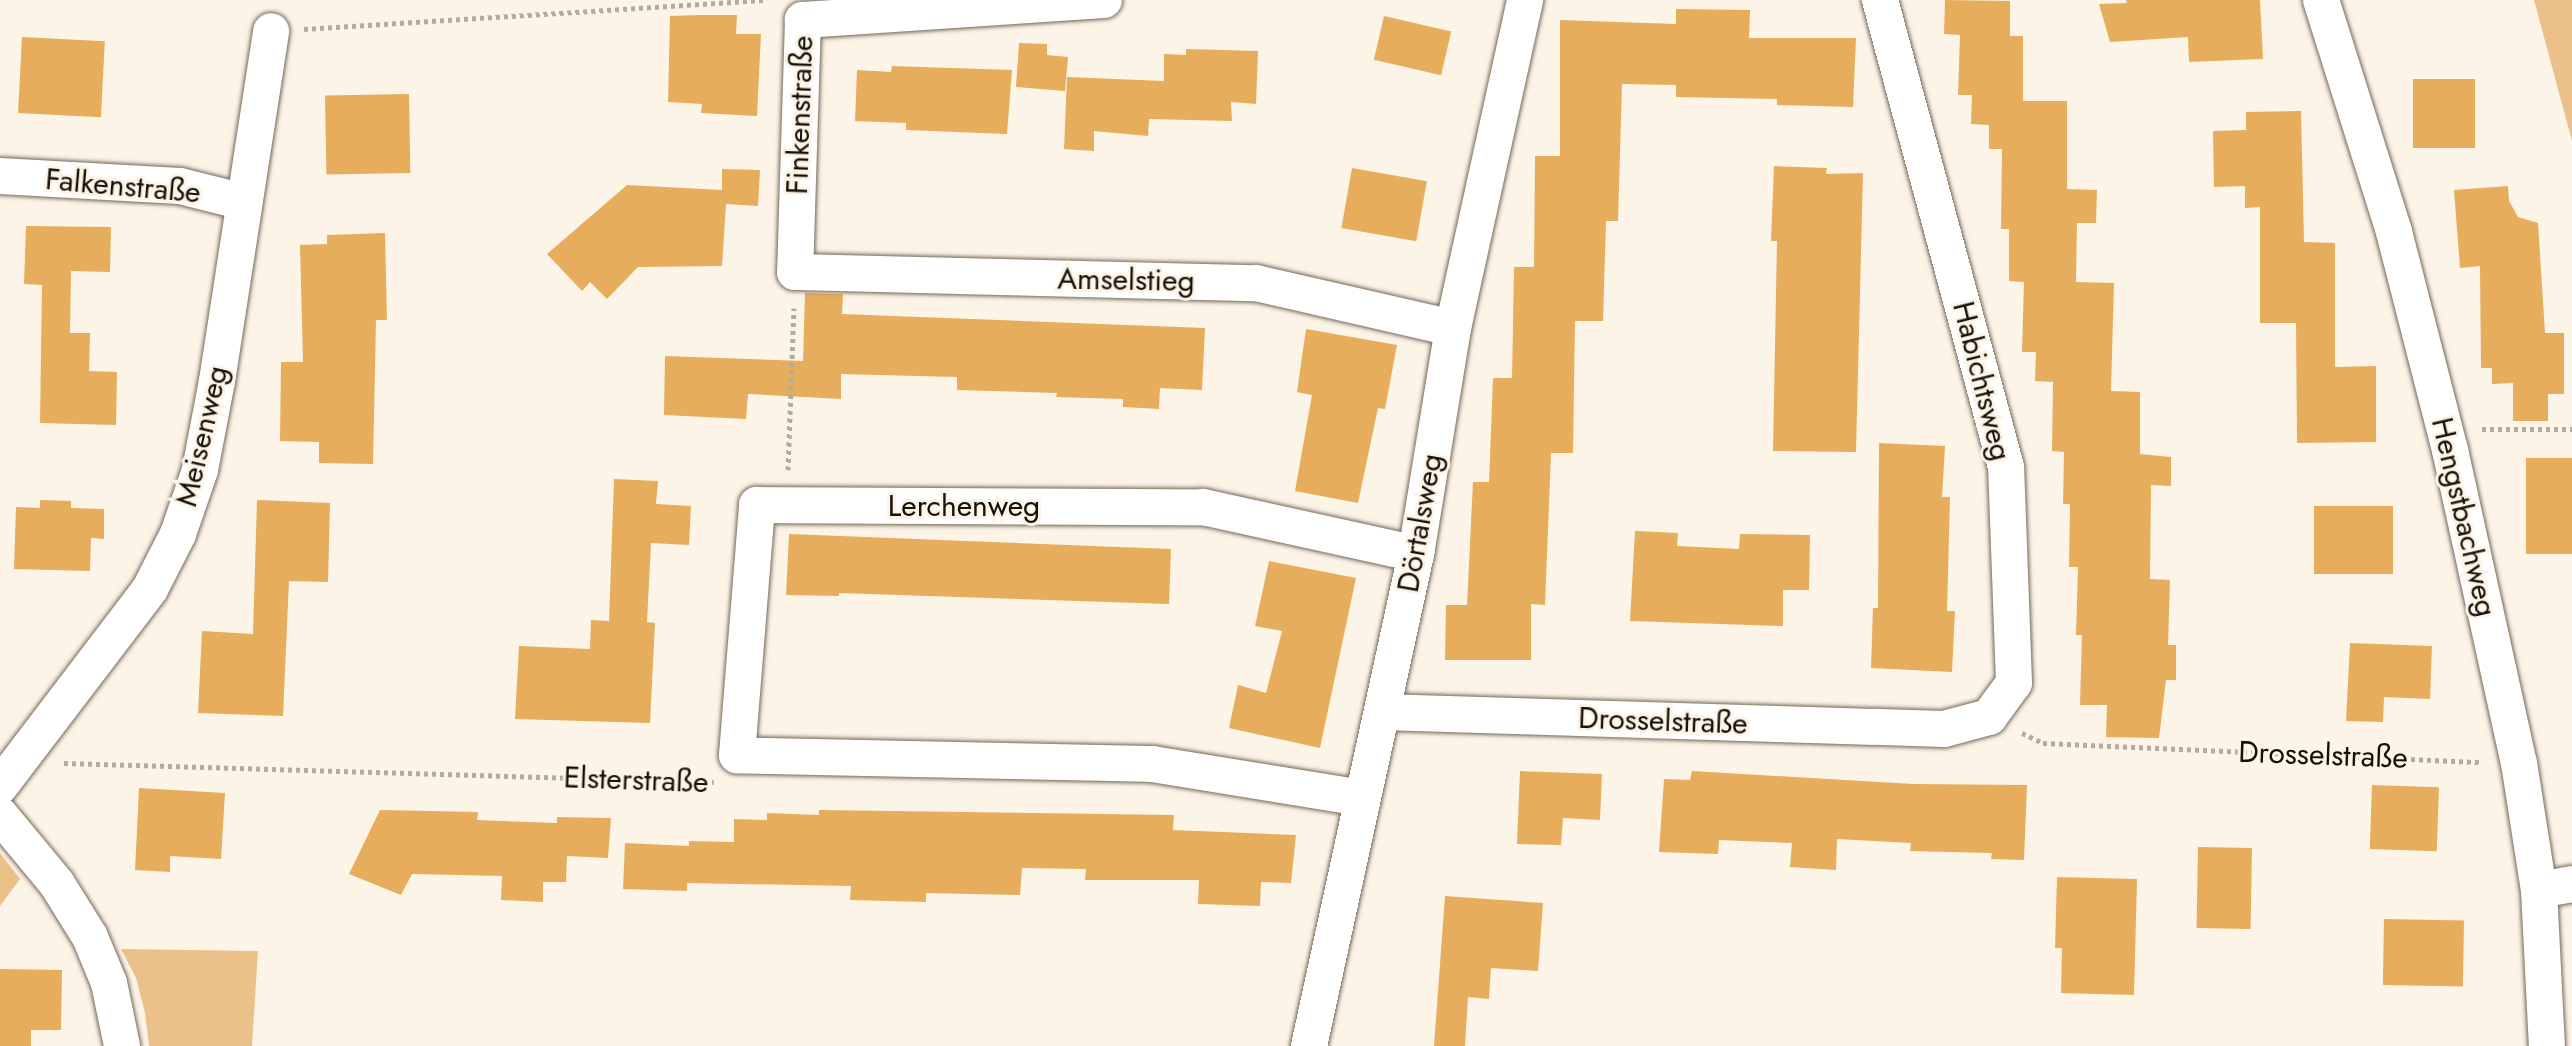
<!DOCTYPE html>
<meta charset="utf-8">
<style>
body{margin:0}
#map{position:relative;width:2572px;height:1046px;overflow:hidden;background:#fdf4e8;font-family:Jost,sans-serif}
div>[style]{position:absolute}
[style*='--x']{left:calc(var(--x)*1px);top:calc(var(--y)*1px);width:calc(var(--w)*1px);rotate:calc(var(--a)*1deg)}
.green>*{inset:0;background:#ebc189}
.building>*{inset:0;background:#e6ad5d;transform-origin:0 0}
.path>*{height:5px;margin-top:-2.5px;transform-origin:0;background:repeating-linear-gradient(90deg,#b3aba0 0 4px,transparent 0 8px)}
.roads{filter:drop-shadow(0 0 2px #756857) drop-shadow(0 0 2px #756857)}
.street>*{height:36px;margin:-18px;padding:0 18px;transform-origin:18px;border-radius:18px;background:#fff}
span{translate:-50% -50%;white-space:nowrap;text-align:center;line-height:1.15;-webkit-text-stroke:6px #fdf4e8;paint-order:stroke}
.street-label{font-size:30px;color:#151009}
</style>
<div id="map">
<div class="green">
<i style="clip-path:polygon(2534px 0,2572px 0,2572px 141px)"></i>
<i style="clip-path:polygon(0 853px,20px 879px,0 906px)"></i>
<i style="clip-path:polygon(121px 949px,258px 951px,252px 1046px,149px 1046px,145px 1013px,136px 978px)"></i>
</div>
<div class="building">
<i style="clip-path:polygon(1945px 0,2010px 1px,2010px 36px,2023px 36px,2023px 101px,2067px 101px,2067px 189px,2097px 190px,2096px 223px,2077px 223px,2076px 282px,2114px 283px,2111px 391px,2140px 392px,2140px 454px,2171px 457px,2171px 486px,2151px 485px,2150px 579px,2170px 580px,2168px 645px,2176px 645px,2176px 680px,2166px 680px,2159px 738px,2106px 737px,2107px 705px,2080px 705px,2082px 635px,2076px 635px,2078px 567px,2069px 567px,2070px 504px,2063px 504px,2064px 452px,2052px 451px,2053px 382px,2035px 381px,2036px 352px,2022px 352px,2024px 282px,2009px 281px,2009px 229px,2001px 229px,2002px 149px,1989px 149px,1989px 125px,1971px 124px,1972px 95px,1958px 95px,1960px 35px,1944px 34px)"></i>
<i style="clip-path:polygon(2126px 0,2260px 0,2263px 59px,2189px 62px,2188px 37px,2110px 42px,2099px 4px,2127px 3px)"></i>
<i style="clip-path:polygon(1676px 9px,1750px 10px,1749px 38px,1856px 38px,1853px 107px,1777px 105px,1777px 99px,1676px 97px,1676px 85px,1622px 84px,1618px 221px,1606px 221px,1603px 321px,1575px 321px,1573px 453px,1551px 453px,1545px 605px,1531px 604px,1531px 660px,1445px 660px,1446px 605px,1467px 605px,1473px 482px,1489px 482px,1493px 378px,1512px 378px,1514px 267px,1534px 267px,1535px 156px,1560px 156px,1560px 20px,1676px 24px)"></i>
<i style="clip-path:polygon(700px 15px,737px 15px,736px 34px,761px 34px,757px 116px,701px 113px,702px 104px,668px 102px,670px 16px)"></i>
<i style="left:1384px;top:16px;width:69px;height:45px;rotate:13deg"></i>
<i style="left:22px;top:37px;width:83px;height:76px;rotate:3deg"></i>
<i style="clip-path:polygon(1019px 43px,1047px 44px,1047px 55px,1068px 57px,1065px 91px,1016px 87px)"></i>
<i style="clip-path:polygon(1186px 49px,1258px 51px,1256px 104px,1231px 102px,1232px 121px,1149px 119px,1148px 136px,1094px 131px,1094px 151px,1064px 149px,1067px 77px,1164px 81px,1164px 54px,1186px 55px)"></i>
<i style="clip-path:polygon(892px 66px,1012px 70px,1007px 134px,906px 130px,906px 123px,855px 121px,857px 70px,891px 72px)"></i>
<i style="left:2413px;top:79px;width:62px;height:69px"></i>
<i style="left:409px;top:94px;width:79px;height:84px;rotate:89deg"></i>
<i style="clip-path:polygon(2301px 111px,2304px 242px,2335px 243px,2335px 367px,2376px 366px,2376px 442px,2297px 443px,2296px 323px,2260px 323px,2260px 207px,2245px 208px,2245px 186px,2214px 187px,2213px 131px,2246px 130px,2246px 112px)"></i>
<i style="clip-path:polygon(1774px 166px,1827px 168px,1826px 174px,1863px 173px,1856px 452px,1773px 451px,1777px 241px,1771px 241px)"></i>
<i style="left:1352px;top:168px;width:76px;height:61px;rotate:10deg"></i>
<i style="clip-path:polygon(722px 169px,760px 170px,758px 206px,726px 204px,722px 266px,638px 267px,607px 299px,590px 282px,582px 291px,547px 254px,627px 185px,722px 190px)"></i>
<i style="clip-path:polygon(2508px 186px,2509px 201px,2518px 217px,2538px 223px,2545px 333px,2564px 333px,2564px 394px,2548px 394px,2548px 421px,2513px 421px,2513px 383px,2492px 384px,2492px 368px,2481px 368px,2480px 266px,2460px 268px,2454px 190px)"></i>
<i style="clip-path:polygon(26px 226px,111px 227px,110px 272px,71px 271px,70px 333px,90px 333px,89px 371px,117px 372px,116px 425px,40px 423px,42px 285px,24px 284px)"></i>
<i style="clip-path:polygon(385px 233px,387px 320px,376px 320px,373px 464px,319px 463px,319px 442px,280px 441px,281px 362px,303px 362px,300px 245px,327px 244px,327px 235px)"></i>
<i style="clip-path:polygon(805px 293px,843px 294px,842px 314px,1205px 328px,1202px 390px,1160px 388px,1159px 409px,1123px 407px,1123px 399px,1056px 397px,1057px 393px,957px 390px,957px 377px,841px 374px,841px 399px,748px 394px,746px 419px,664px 415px,665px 356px,803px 361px)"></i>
<i style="clip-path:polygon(1306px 329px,1397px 345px,1385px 409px,1378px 408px,1358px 503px,1295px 491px,1312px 395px,1297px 392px)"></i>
<i style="clip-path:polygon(1879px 443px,1945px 446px,1942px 497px,1950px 497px,1947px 611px,1955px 611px,1952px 672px,1871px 668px,1873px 608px,1878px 608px)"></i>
<i style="left:2572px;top:458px;width:96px;height:46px;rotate:90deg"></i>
<i style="clip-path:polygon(614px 479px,658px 481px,656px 504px,691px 506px,689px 545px,651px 543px,647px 622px,655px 623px,650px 723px,515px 719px,519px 646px,590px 649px,591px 620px,609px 621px)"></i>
<i style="clip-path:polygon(40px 500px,71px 501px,71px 508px,104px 509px,104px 539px,91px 538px,90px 571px,14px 569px,16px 507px,40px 508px)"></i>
<i style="clip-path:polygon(257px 500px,330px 503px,328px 582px,289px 581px,283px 716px,198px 713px,202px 631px,253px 634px)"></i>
<i style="left:2314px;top:506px;width:79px;height:68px"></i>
<i style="clip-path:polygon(1635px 531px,1678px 533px,1677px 546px,1739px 549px,1740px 534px,1810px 535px,1809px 590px,1783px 590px,1783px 626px,1630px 621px)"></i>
<i style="clip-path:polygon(789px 534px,1171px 549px,1169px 604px,839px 593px,839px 596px,786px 595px)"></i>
<i style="clip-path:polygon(1269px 561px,1356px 578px,1320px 748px,1229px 728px,1238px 685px,1266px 693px,1282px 631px,1255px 626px)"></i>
<i style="clip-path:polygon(2350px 643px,2432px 646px,2430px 699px,2384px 697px,2383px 722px,2346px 721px)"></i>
<i style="clip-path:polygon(1520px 771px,1602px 774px,1600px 820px,1563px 818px,1561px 845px,1517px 844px)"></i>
<i style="clip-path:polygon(1692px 771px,1913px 784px,2027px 785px,2024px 860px,1991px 859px,1992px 853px,1910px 851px,1911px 843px,1837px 839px,1836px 870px,1790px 867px,1792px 843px,1719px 840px,1718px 854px,1659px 852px,1664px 779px,1690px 780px)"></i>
<i style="left:2372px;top:785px;width:67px;height:64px;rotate:2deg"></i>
<i style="clip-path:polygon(139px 788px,225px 793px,221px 859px,170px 856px,170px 872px,135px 870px)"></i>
<i style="clip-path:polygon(380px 810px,478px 812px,477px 820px,557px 823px,557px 817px,611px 818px,608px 858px,567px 856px,566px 882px,543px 882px,543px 902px,501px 900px,502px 876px,412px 874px,401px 895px,349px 874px)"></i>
<i style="clip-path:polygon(819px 810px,1174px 815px,1173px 830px,1296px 835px,1291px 883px,1261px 882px,1260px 906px,1198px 904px,1199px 880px,1085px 880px,1086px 869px,1022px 868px,1020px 895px,926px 893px,926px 902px,850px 900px,851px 886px,687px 883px,687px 891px,623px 889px,625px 843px,689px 846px,689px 841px,734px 842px,734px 819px,767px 820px,767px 813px,819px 815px)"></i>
<i style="left:2198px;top:847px;width:54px;height:81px;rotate:1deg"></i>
<i style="clip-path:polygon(2057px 877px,2137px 879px,2134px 995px,2061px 993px,2062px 948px,2055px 948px)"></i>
<i style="clip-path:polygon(1445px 896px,1543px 903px,1538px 971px,1491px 968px,1489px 999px,1468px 997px,1465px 1046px,1434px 1046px)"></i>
<i style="left:2384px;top:919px;width:80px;height:66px;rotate:1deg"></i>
<i style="clip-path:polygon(0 969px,62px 970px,61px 1030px,31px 1030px,31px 1046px,0 1046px)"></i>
</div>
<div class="path">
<i style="--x:304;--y:29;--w:460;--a:-3.6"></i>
<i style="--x:2482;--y:429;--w:90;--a:0"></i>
<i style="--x:788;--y:470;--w:162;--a:-87.9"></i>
<i style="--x:2022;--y:733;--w:23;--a:25"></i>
<i style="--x:2043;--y:743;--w:439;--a:2.5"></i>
<i style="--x:64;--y:763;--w:650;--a:1.67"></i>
</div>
<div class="roads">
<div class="street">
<i style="--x:1104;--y:0;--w:302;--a:176.2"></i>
<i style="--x:803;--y:20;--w:252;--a:91.8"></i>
<i style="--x:795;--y:272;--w:461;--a:1.4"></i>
<i style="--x:1256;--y:283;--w:202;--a:12.9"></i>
<i style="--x:2321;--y:0;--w:243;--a:72.5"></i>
<i style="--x:2394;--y:232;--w:225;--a:75.6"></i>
<i style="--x:2450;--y:450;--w:321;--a:77.6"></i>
<i style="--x:2519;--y:763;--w:129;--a:81.1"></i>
<i style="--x:2539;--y:890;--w:156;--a:87.1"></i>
<i style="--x:0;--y:176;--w:180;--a:3.2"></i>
<i style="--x:180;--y:186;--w:66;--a:14"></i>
<i style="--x:1382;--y:712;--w:562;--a:1.73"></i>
<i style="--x:1944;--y:729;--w:47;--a:-14.9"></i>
<i style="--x:1989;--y:717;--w:42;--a:-53.7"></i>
<i style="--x:2014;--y:683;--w:216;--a:-92.1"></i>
<i style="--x:2006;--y:467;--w:484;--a:-105.1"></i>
<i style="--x:0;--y:786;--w:248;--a:-52.7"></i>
<i style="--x:150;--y:589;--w:62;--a:-63"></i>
<i style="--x:178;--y:534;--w:68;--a:-71"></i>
<i style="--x:200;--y:470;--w:91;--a:-79.2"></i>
<i style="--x:217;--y:381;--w:354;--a:-81.2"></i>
<i style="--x:1362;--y:798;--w:212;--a:-170.8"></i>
<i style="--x:1153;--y:764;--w:416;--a:-178.8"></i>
<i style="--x:737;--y:755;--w:251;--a:-85.4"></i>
<i style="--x:757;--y:505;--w:446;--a:0.3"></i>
<i style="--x:1203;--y:507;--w:218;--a:12.4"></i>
<i style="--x:0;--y:815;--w:89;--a:50.4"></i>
<i style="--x:57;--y:884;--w:62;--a:58.1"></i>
<i style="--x:90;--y:937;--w:50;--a:67.6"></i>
<i style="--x:109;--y:983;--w:64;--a:78.3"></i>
<i style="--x:2539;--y:890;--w:34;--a:-10"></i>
<i style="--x:1309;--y:1046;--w:504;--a:-77.73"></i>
<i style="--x:1416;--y:554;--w:229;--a:-80.7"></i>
<i style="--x:1453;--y:328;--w:336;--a:-77.6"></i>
</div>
</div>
<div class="street-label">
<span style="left:800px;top:115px;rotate:-88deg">Finkenstraße</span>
<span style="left:123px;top:186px;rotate:5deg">Falkenstraße</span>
<span style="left:1126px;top:280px;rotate:1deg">Amselstieg</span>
<span style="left:1982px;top:381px;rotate:76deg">Habichtsweg</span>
<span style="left:202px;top:436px;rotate:-77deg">Meisenweg</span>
<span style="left:964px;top:506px">Lerchenweg</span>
<span style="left:2464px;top:517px;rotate:77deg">Hengstbachweg</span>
<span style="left:1420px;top:523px;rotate:-80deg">Dörtalsweg</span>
<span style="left:1663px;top:721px;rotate:2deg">Drosselstraße</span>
<span style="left:2323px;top:755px;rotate:2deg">Drosselstraße</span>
<span style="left:636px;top:780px;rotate:2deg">Elsterstraße</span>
</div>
</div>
